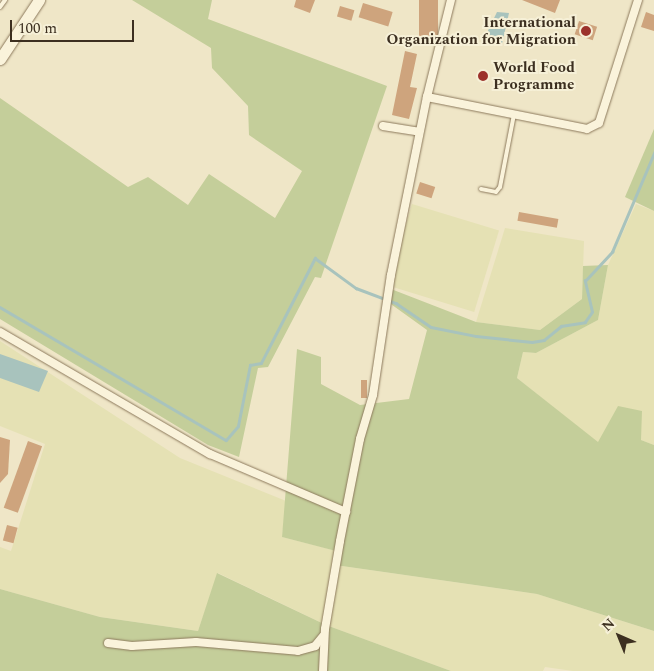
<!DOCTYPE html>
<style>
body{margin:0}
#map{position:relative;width:654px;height:671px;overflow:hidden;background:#efe6c7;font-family:Spectral,serif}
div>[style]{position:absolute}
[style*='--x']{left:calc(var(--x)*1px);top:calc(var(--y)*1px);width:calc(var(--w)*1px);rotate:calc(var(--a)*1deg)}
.farmland>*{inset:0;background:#e5e1b4;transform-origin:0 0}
.green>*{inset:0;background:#c4ce9a}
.water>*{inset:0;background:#a8c3bd}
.stream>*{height:2.5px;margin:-1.25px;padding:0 1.25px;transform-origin:1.25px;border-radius:1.25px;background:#a8c3bd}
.building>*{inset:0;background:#cea47d;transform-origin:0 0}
.roads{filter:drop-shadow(0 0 1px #8c795c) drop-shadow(0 0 1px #8c795c)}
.lane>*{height:4px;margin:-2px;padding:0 2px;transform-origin:2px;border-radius:2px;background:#faf3db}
.street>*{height:8px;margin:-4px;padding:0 4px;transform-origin:4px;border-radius:4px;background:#faf3db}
.secondary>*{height:11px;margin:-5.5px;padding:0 5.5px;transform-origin:5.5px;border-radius:5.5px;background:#faf3db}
.dots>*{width:14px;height:14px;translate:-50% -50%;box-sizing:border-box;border:2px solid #f6f0d7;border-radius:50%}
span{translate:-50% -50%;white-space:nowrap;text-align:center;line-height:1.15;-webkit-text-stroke:4px #f6f0d7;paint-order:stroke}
.poi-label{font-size:15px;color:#3c2f20;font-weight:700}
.right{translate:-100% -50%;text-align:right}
.left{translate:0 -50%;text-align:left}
.north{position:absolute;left:594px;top:611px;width:50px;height:50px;-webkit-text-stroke:4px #f6f0d7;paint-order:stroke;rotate:316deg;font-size:14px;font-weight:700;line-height:20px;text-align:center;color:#3c2f20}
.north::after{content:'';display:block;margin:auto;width:18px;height:22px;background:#3c2f20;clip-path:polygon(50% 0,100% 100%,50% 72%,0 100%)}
.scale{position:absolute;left:10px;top:20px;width:124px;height:22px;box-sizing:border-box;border:2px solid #3c2f20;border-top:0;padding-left:6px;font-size:15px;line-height:18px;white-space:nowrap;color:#3c2f20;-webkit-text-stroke:4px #f6f0d7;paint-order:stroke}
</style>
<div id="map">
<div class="farmland">
<i style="left:412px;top:204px;width:91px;height:85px;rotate:17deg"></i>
<i style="clip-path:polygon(636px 204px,654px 211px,654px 445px,641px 440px,598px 443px,517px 378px,523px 352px,536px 353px,598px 320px,608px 265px)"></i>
<i style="clip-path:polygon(505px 228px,584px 241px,582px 299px,540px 330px,476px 322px)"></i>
<i style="clip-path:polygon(0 341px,180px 458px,286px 501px,282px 537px,337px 551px,335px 565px,537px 594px,654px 631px,654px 671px,573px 671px,545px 667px,543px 671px,451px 671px,326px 625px,218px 573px,198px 631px,100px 617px,0 589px,0 547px,11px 551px,45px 444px,0 426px)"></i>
</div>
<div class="green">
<i style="clip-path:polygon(132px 0,212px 0,208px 19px,387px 86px,321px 278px,315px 277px,268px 367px,258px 368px,239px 457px,208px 445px,0 319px,0 98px,128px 187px,148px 177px,188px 205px,209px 174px,275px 218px,302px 171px,249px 135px,248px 106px,212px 68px,211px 48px)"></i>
<i style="clip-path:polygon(654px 129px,654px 211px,625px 197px)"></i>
<i style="clip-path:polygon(608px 265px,598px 320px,536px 353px,523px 352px,517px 378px,598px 442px,618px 406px,642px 411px,641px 440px,654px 445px,654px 631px,537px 594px,335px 565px,336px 551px,282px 537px,297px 349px,321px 357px,321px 384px,360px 405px,409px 399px,427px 330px,388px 302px,391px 289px,476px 322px,540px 330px,582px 299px,583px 266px)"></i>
<i style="clip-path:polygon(217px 573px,326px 625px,451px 671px,0 671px,0 589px,100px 617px,198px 631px)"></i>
</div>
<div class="water">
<i style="clip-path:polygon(497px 12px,509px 13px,502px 44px,484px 39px)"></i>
<i style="clip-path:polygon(0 354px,48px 371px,39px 392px,0 378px)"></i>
</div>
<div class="stream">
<i style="--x:0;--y:307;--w:262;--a:30.5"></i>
<i style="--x:226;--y:440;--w:18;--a:-49"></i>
<i style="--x:238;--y:426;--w:62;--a:-78.9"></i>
<i style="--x:250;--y:365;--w:11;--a:-10"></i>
<i style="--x:261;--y:363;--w:118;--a:-62.8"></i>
<i style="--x:315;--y:258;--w:51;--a:36.2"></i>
<i style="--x:356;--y:288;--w:43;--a:20.6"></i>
<i style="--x:396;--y:303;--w:42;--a:34.4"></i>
<i style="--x:431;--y:327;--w:46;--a:11.3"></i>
<i style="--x:476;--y:336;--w:56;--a:6.1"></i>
<i style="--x:532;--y:342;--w:12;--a:-9"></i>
<i style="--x:544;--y:340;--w:22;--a:-39"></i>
<i style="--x:561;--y:326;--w:24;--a:-9"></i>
<i style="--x:585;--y:322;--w:12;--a:-55"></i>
<i style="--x:592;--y:312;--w:32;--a:-103"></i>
<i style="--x:585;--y:281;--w:40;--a:-47"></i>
<i style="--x:612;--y:252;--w:108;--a:-67"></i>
</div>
<div class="building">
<i style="clip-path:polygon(296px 0,315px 0,310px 13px,294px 7px)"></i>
<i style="left:419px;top:0;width:19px;height:39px"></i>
<i style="clip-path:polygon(522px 0,560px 0,555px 13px)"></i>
<i style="left:363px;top:3px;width:31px;height:15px;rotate:17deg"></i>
<i style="left:340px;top:6px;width:15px;height:11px;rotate:16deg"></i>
<i style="clip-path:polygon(646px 12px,654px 15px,654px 31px,641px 27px)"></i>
<i style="left:579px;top:21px;width:19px;height:14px;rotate:18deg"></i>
<i style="clip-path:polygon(405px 51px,417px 54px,410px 87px,417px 88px,409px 119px,392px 115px)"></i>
<i style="left:420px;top:182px;width:16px;height:12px;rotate:18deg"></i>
<i style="left:519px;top:212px;width:40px;height:9px;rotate:10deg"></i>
<i style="left:361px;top:380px;width:6px;height:18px"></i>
<i style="clip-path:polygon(0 437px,10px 440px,8px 474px,0 483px)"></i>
<i style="left:28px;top:441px;width:15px;height:71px;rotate:20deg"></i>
<i style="left:7px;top:525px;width:11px;height:16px;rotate:15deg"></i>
</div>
<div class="roads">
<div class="lane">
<i style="--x:0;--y:7;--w:9;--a:-54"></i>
<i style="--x:481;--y:189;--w:15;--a:11"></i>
<i style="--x:496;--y:192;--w:6;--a:-51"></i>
<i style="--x:500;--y:187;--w:74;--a:-79.1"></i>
</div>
<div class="street">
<i style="--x:451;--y:0;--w:100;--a:103.9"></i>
<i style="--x:427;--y:97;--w:163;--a:11.3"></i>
<i style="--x:587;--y:129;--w:13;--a:-27"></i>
<i style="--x:599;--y:123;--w:129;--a:-72.4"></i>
<i style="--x:383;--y:126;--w:36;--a:9"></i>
<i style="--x:0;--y:332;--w:243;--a:30.2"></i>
<i style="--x:210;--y:454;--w:148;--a:23.1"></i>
<i style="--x:108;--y:643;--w:24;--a:7"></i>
<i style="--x:132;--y:646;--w:64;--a:-3.6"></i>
<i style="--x:196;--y:642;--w:102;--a:5"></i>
<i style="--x:298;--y:651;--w:18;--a:-16"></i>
<i style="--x:315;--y:646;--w:13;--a:-51"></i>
<i style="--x:323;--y:671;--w:42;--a:-87.3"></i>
<i style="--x:325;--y:629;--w:89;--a:-80.3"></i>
<i style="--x:340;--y:541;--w:104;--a:-78.9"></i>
<i style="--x:360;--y:439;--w:46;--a:-73.5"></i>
<i style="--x:373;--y:395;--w:121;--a:-81.5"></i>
<i style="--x:391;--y:275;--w:182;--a:-78.6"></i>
</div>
<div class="secondary">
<i style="--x:0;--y:59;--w:71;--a:-56.5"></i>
</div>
</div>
<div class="dots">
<i style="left:586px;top:31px;background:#9c322b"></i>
<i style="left:483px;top:76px;background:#9c322b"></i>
</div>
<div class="poi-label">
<span class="right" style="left:576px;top:31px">International<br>Organization for Migration</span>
<span class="left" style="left:493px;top:76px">World Food<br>Programme</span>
</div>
<div class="north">N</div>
<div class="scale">100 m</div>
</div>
